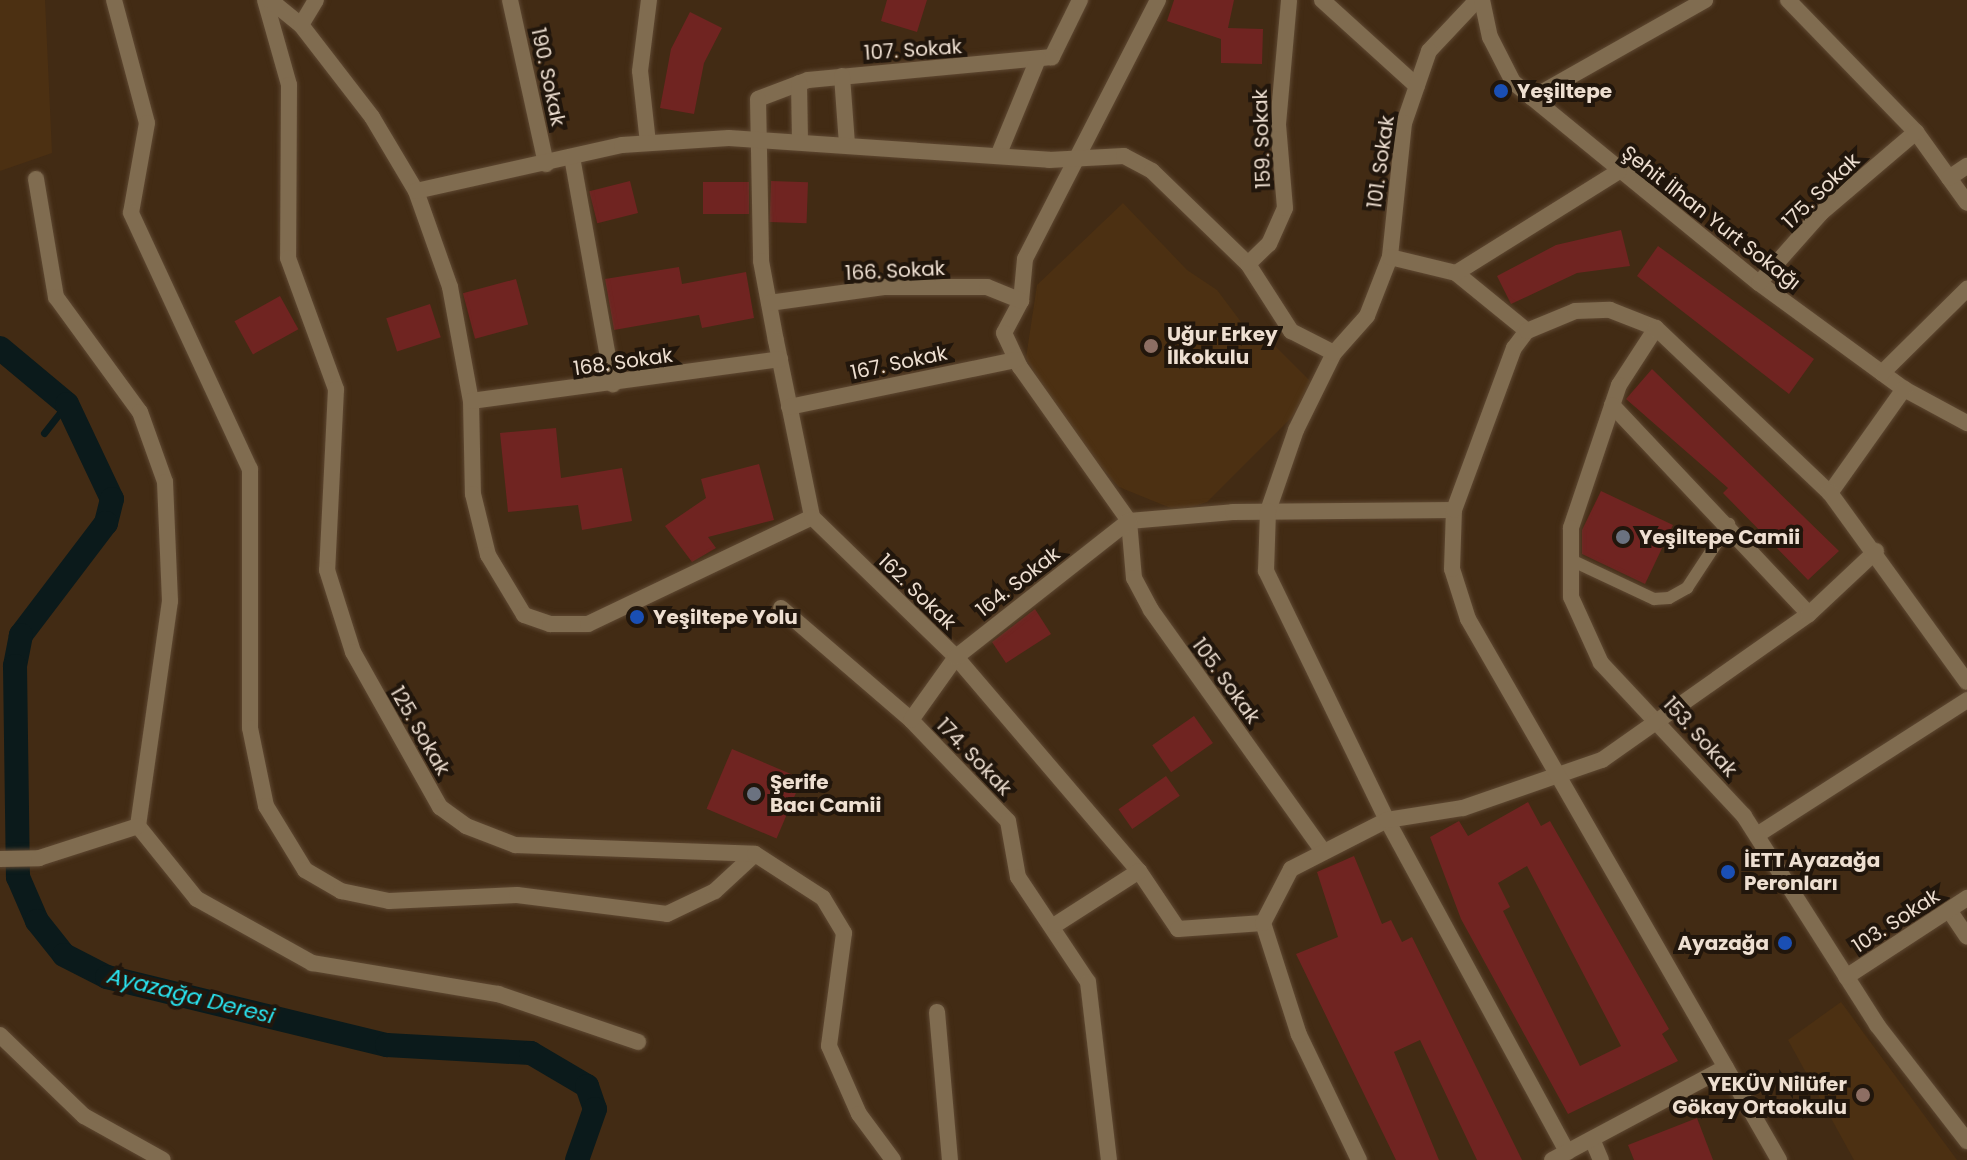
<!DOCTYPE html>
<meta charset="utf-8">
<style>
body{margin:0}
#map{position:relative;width:1967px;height:1160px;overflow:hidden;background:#422b14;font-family:Poppins,sans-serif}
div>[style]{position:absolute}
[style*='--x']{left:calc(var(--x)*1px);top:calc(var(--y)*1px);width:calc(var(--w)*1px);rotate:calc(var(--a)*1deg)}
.built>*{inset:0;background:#4c3012}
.stream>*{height:7px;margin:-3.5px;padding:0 3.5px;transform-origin:3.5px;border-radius:3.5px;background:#0b1a1b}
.canal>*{height:24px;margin:-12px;padding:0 12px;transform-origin:12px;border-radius:12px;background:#0b1a1b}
.building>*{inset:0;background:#702421;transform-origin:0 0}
.roads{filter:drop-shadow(0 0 2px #5e4832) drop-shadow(0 0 2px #5e4832)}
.service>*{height:12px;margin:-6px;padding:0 6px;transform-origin:6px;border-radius:6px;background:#806c50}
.minor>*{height:16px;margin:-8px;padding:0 8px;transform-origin:8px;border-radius:8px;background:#806c50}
.dots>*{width:22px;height:22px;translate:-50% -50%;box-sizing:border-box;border:4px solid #21160c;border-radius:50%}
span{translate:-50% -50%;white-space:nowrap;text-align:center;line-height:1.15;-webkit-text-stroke:8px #21160c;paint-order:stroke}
.street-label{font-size:20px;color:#eedfd1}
.poi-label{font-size:20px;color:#eedfd1;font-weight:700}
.left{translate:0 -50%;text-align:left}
.right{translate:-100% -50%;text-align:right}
.water-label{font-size:22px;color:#2ae6f2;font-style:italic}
</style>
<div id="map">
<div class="built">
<i style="clip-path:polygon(0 0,45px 0,52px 153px,0 171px)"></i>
<i style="clip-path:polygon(1123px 203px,1187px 270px,1217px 290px,1244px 326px,1263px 334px,1313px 384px,1312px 397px,1207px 502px,1178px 511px,1119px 487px,1069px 431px,1026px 358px,1037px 285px)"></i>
<i style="clip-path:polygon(1841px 1002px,1957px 1160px,1854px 1160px,1788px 1040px)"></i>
</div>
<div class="stream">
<i style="--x:44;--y:433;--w:37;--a:-52"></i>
</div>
<div class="canal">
<i style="--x:0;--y:348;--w:87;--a:39.9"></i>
<i style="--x:67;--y:404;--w:105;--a:64.7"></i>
<i style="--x:112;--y:499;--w:25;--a:104"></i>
<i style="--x:106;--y:523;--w:141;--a:127.2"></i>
<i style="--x:21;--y:635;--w:32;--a:101"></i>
<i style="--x:15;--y:666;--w:211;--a:89.2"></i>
<i style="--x:18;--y:877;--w:48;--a:66.6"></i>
<i style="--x:37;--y:921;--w:43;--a:51.5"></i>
<i style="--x:64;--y:955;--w:48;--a:27.1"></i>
<i style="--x:107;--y:977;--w:288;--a:13.7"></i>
<i style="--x:387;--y:1045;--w:144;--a:3.2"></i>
<i style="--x:531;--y:1053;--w:65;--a:30.5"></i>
<i style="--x:587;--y:1086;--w:24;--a:71"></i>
<i style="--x:595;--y:1109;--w:54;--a:109.4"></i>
</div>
<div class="building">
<i style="clip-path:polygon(887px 0,927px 0,917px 32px,881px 21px)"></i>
<i style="clip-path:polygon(1174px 0,1234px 0,1228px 28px,1263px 29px,1262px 64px,1221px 63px,1221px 39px,1167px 21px)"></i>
<i style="clip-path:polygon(690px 12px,722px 28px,704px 63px,694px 114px,660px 108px,671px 49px)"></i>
<i style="left:630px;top:181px;width:33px;height:42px;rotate:76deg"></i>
<i style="left:771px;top:181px;width:37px;height:41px;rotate:2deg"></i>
<i style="left:703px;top:182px;width:46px;height:32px"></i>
<i style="clip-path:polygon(1621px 230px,1630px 266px,1577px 273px,1511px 304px,1497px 276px,1556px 245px)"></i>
<i style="clip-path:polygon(1658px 246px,1814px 359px,1789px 394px,1637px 276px)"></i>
<i style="clip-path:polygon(679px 267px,682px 284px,746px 272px,754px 318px,702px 328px,699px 315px,614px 330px,605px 279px)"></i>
<i style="left:516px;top:279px;width:47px;height:55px;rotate:75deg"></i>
<i style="left:280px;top:296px;width:38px;height:52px;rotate:61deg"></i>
<i style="left:430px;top:304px;width:35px;height:46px;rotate:72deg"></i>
<i style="clip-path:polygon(1652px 369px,1839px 551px,1808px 580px,1723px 493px,1728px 488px,1626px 399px)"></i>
<i style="clip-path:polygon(556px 428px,561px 478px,622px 468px,632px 521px,582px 530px,578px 505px,508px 512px,500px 433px)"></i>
<i style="clip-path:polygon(759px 464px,774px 520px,708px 537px,716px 548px,692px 562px,665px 526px,706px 498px,701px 479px)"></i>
<i style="clip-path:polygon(1601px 491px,1673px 525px,1645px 584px,1582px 554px,1582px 530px)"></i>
<i style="clip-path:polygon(1035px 609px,1051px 634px,1006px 663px,992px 642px)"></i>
<i style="left:1194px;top:716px;width:33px;height:51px;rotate:55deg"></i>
<i style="left:732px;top:749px;width:76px;height:65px;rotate:23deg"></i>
<i style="left:1166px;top:776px;width:24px;height:58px;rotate:55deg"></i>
<i style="clip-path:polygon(evenodd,1528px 802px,1541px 826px,1550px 821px,1669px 1029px,1662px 1034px,1678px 1061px,1568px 1114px,1461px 919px,1430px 837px,1459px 821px,1468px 836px,1528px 802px,1527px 866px,1621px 1046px,1580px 1066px,1503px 911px,1510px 907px,1498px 883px,1527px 866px)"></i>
<i style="clip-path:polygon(1354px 856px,1382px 924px,1391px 920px,1402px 942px,1412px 937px,1522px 1160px,1477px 1160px,1420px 1040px,1394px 1052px,1439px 1160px,1396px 1160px,1296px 954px,1338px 937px,1317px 872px)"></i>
<i style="clip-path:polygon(1697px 1118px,1713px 1160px,1634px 1160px,1628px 1145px)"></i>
</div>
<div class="roads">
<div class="service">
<i style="--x:1571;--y:560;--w:92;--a:25.2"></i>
<i style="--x:1654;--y:599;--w:15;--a:-4"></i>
<i style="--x:1669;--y:598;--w:21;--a:-29"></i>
<i style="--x:1687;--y:588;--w:77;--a:-56.7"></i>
</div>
<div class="minor">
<i style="--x:114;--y:0;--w:127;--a:75"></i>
<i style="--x:147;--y:123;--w:91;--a:100.1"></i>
<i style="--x:131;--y:213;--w:282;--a:65.1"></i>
<i style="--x:250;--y:469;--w:259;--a:90"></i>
<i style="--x:250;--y:728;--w:80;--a:78.4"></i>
<i style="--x:266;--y:806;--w:75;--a:58.6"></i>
<i style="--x:305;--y:870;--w:42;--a:30.3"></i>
<i style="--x:341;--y:891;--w:49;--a:11.8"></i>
<i style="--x:389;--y:901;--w:128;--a:-2.7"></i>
<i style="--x:517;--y:895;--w:151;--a:7.2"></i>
<i style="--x:667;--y:914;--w:53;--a:-25.6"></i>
<i style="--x:715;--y:891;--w:54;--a:-42.8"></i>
<i style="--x:265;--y:0;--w:88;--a:74.2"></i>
<i style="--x:289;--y:85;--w:173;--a:90.3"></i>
<i style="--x:288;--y:258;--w:140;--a:69.9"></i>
<i style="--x:336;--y:389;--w:181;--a:92.8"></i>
<i style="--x:327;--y:570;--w:86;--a:72.4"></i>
<i style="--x:353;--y:652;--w:178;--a:60.7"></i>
<i style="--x:440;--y:807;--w:32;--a:36"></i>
<i style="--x:466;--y:826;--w:53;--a:21.2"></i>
<i style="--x:515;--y:845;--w:240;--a:2.1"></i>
<i style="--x:755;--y:854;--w:81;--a:32.9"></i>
<i style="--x:823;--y:898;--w:41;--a:59"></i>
<i style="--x:844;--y:933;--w:114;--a:97.6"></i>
<i style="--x:829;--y:1046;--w:74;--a:66.2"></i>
<i style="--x:859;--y:1114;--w:57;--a:53.5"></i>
<i style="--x:270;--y:0;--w:40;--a:39"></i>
<i style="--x:301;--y:25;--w:116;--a:52.3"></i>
<i style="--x:372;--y:117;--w:86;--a:59.3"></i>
<i style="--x:416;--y:191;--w:102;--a:70.5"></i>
<i style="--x:450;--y:287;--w:116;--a:79.6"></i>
<i style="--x:471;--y:401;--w:93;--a:88.8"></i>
<i style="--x:473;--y:494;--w:63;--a:76.2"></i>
<i style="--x:488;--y:555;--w:70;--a:59"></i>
<i style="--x:524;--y:615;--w:28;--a:19"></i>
<i style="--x:550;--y:624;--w:38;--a:0"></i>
<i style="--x:588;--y:624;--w:248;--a:-25.5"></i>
<i style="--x:510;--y:0;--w:168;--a:77.6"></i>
<i style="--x:1080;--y:0;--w:64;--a:116.2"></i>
<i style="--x:1052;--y:57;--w:245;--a:174.6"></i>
<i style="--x:808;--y:80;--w:53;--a:159.2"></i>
<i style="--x:758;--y:99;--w:162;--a:88.9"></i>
<i style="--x:761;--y:261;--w:81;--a:79.4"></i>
<i style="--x:776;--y:341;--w:180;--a:78.4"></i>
<i style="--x:812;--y:517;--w:201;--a:44.2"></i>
<i style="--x:956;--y:657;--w:282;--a:49.5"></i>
<i style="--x:1139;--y:871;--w:70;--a:56.1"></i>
<i style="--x:1178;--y:929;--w:85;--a:-4"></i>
<i style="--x:1158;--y:0;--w:291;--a:117.2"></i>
<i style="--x:1025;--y:259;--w:42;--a:95.4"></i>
<i style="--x:1021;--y:301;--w:36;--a:118"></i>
<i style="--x:1004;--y:333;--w:38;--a:65"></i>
<i style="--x:1020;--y:367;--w:189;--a:54.7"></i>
<i style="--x:1129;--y:521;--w:104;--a:-4.9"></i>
<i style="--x:1233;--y:512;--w:221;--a:-0.5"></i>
<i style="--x:1322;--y:0;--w:128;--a:42.2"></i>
<i style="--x:1477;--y:0;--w:70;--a:133.3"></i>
<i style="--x:1429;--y:51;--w:76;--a:109.1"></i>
<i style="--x:1404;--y:123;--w:135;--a:96"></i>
<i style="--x:1390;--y:257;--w:63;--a:111.3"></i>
<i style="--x:1367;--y:316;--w:50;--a:131.7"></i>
<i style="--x:1334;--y:353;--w:86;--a:116.3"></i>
<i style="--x:1296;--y:430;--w:86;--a:109.1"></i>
<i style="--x:1268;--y:511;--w:60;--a:91.9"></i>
<i style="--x:1266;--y:571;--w:277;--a:64.1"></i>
<i style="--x:1387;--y:820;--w:378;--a:61.5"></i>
<i style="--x:1482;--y:0;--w:38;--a:78"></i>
<i style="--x:1490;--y:37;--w:51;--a:62.9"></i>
<i style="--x:1513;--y:82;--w:318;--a:39.3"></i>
<i style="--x:1759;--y:283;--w:180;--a:36.2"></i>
<i style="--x:1904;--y:389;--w:72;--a:28.4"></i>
<i style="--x:1788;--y:0;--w:184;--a:45.9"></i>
<i style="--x:1916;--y:132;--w:87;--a:54.3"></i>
<i style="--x:301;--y:25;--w:29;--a:-59"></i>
<i style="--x:842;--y:76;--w:68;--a:85.8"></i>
<i style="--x:799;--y:83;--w:58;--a:89"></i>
<i style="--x:1532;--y:98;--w:199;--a:-29.5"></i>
<i style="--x:648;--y:143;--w:72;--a:-96.3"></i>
<i style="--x:640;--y:71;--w:72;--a:-82.8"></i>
<i style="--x:998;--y:156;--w:105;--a:-67.6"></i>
<i style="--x:572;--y:157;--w:231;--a:79.8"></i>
<i style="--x:1949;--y:178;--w:22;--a:-34"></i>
<i style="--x:36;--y:179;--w:120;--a:80.4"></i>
<i style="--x:56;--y:297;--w:142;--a:53.9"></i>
<i style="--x:140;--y:412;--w:74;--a:70.3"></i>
<i style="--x:165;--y:482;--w:119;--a:87.6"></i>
<i style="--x:170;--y:601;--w:227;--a:98.1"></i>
<i style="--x:416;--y:191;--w:211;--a:-12.6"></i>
<i style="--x:622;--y:145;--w:107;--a:-3.7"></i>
<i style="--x:729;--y:138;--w:321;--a:3.9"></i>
<i style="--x:1049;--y:160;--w:75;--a:-3.1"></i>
<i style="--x:1124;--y:156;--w:32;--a:28"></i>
<i style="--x:1152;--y:171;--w:134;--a:44.1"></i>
<i style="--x:1248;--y:264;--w:80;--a:57.3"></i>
<i style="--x:1291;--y:331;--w:48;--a:27.1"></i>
<i style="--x:1390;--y:257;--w:68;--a:13.6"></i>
<i style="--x:1456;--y:273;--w:92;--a:39.2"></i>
<i style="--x:1248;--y:264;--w:29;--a:-44"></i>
<i style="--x:1269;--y:244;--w:39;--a:-66"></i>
<i style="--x:1285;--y:208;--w:84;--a:-94.8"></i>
<i style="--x:1278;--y:124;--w:124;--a:-84.9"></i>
<i style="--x:1456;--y:273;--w:192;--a:-32"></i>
<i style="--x:1759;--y:283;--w:94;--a:-48.5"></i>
<i style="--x:1821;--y:213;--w:125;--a:-40.5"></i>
<i style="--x:769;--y:303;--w:116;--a:-7.9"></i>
<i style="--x:884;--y:287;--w:103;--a:0"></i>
<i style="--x:987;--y:287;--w:37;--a:22"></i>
<i style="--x:1656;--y:328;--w:68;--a:123"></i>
<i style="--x:1619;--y:385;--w:151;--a:108.6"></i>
<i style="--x:1571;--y:528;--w:69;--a:90"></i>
<i style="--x:1571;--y:597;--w:72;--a:65.6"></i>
<i style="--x:1601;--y:663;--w:209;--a:46.9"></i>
<i style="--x:1744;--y:816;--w:248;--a:57.5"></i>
<i style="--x:1877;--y:1025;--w:147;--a:52.2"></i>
<i style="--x:1882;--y:373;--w:120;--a:-44.7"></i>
<i style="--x:471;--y:401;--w:312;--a:-7.7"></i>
<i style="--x:1612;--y:405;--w:287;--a:46.7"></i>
<i style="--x:789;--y:407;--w:232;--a:-11.7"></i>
<i style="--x:1830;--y:493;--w:128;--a:-54.6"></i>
<i style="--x:1129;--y:521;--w:57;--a:85"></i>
<i style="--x:1134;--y:578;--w:36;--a:62"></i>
<i style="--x:1151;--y:610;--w:296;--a:54.5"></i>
<i style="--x:781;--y:608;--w:172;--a:40.7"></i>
<i style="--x:911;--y:720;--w:140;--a:46.2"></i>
<i style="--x:1008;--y:821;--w:57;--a:79.9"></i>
<i style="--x:1018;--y:877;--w:126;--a:56.3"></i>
<i style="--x:1088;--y:982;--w:179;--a:83.3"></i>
<i style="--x:911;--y:720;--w:77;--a:-54.5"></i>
<i style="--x:956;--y:657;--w:220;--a:-38.2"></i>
<i style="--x:138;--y:826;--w:94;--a:51.1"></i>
<i style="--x:197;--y:899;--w:132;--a:29.1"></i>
<i style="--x:312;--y:963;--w:189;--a:9.5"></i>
<i style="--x:498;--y:994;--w:148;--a:18.9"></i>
<i style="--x:1757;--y:835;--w:250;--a:-32.7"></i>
<i style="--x:0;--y:859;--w:39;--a:-1"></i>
<i style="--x:39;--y:858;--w:104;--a:-17.9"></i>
<i style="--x:1949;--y:910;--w:32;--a:56"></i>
<i style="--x:1055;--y:925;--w:100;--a:-32.7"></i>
<i style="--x:1846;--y:977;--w:145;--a:-33.1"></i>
<i style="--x:937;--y:1012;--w:149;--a:85"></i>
<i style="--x:0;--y:1035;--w:117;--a:44"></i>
<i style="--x:84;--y:1116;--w:90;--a:29.1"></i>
<i style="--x:1592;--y:1139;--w:23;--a:67"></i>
<i style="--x:1359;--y:1160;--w:139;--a:-115.6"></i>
<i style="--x:1299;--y:1035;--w:118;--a:-107.8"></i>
<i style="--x:1263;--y:923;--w:61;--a:-62.6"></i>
<i style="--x:1291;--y:869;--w:108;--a:-27"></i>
<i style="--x:1387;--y:820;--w:77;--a:-9"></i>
<i style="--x:1463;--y:808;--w:147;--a:-19.1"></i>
<i style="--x:1602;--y:760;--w:253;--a:-35.2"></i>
<i style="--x:1809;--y:614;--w:92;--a:-43.2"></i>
<i style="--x:1552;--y:1160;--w:197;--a:-28.1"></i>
<i style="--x:1779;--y:1160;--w:624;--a:-119.89"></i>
<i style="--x:1468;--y:619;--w:52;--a:-107.7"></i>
<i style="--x:1452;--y:569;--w:59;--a:-88.1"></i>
<i style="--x:1454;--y:510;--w:173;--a:-69.7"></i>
<i style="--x:1514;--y:348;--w:21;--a:-53"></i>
<i style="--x:1527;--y:331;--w:52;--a:-22.6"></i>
<i style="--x:1575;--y:311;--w:35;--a:-2"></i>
<i style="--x:1610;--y:310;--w:49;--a:21.4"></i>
<i style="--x:1656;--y:328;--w:240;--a:43.5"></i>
<i style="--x:1830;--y:493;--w:233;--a:54.1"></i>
</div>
</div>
<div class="dots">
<i style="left:1501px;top:91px;background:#1a4fb4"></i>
<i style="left:1151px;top:346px;background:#8d6e63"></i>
<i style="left:1623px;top:537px;background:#6b7280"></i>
<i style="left:637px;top:617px;background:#1a4fb4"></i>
<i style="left:754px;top:794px;background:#6b7280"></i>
<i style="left:1728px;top:872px;background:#1a4fb4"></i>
<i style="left:1785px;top:943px;background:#1a4fb4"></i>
<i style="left:1863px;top:1095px;background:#8d6e63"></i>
</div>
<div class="street-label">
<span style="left:913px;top:50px;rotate:-4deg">107. Sokak</span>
<span style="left:548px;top:77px;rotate:78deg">190. Sokak</span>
<span style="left:1262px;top:139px;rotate:-92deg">159. Sokak</span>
<span style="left:1381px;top:162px;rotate:-82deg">101. Sokak</span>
<span style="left:1821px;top:191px;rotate:-44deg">175. Sokak</span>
<span style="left:1711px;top:218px;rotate:38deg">Şehit İlhan Yurt Sokağı</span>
<span style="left:895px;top:271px;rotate:-3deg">166. Sokak</span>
<span style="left:623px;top:362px;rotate:-8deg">168. Sokak</span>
<span style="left:899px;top:363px;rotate:-12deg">167. Sokak</span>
<span style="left:1018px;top:582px;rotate:-38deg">164. Sokak</span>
<span style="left:917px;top:592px;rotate:44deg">162. Sokak</span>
<span style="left:1226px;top:681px;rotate:54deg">105. Sokak</span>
<span style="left:420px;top:731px;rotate:60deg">125. Sokak</span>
<span style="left:1700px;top:737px;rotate:48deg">153. Sokak</span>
<span style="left:974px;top:757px;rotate:46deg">174. Sokak</span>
<span style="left:1896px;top:921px;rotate:-33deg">103. Sokak</span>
</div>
<div class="poi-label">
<span class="left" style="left:1517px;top:91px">Yeşiltepe</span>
<span class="left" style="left:1167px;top:346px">Uğur Erkey<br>İlkokulu</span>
<span class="left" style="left:1639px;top:537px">Yeşiltepe Camii</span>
<span class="left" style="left:653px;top:617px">Yeşiltepe Yolu</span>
<span class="left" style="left:770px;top:794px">Şerife<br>Bacı Camii</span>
<span class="left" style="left:1744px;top:872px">İETT Ayazağa<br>Peronları</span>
<span class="right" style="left:1769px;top:943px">Ayazağa</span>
<span class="right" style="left:1847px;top:1096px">YEKÜV Nilüfer<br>Gökay Ortaokulu</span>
</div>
<div class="water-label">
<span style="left:191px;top:996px;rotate:14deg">Ayazağa Deresi</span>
</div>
</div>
